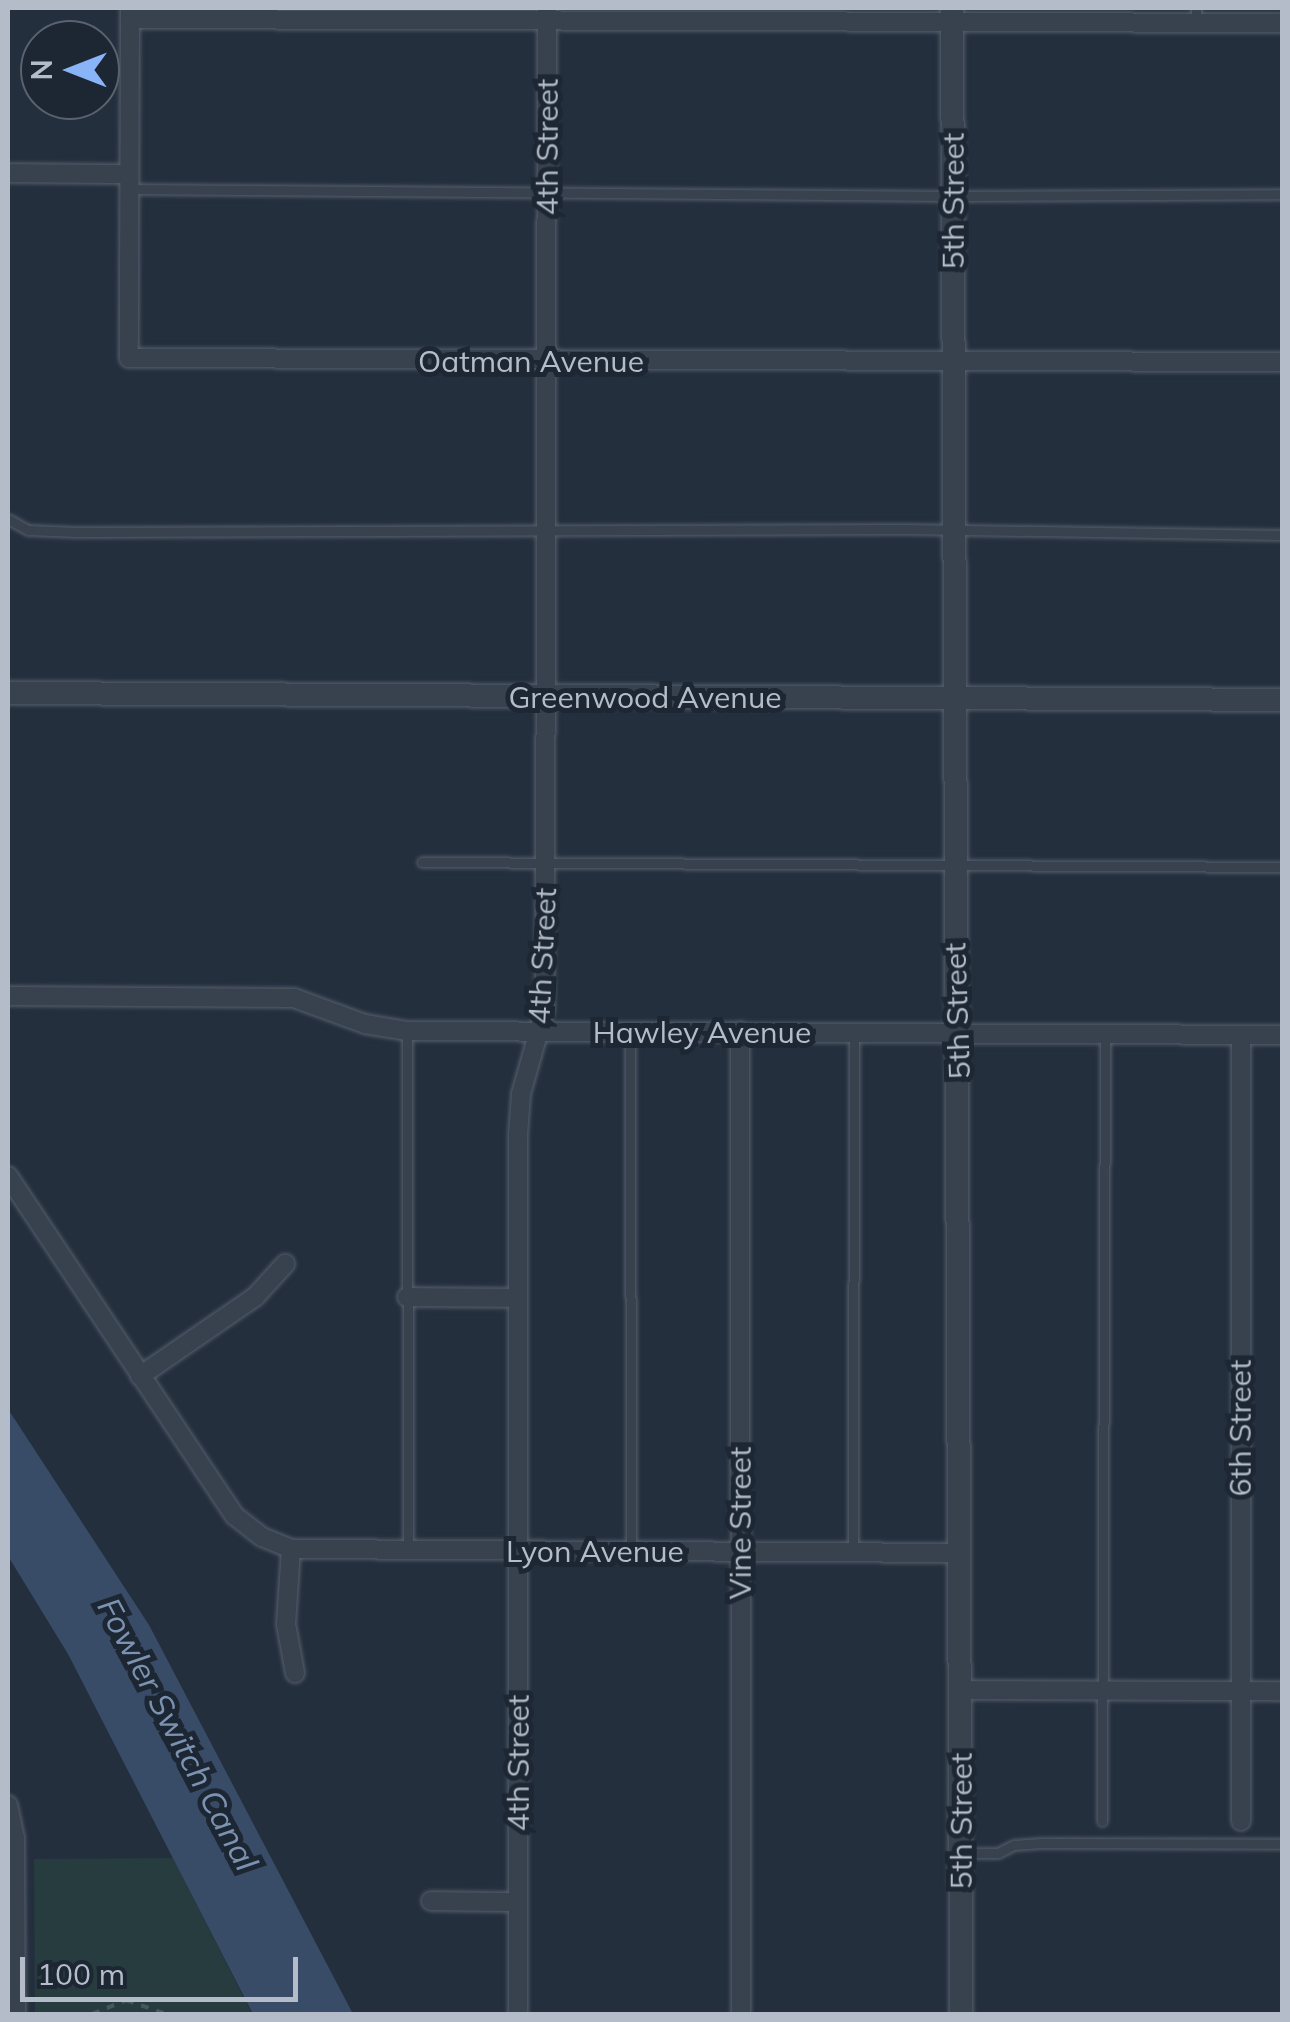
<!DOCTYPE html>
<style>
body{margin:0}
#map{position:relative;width:1290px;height:2022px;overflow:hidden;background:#242f3e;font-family:Mulish,sans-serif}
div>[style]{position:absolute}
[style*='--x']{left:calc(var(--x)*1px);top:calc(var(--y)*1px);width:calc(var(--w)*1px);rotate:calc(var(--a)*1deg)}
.green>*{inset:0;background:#263c3f}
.water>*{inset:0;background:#394c67}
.path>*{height:4px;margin-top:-2px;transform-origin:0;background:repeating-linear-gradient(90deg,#44595c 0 8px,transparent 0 16px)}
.roads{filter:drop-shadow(0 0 2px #565f6c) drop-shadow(0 0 2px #565f6c)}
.service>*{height:9px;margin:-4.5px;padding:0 4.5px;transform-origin:4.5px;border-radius:4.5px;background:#38414e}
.minor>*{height:18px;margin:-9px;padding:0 9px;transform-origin:9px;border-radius:9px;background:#38414e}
.tertiary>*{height:22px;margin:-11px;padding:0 11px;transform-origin:11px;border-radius:11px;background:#38414e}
span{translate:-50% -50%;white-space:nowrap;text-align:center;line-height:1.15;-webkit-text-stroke:10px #1d2633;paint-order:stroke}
.street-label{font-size:30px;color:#b4bcc9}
.water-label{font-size:32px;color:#7c92b1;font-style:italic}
.frame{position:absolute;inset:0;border:10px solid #b4bcc9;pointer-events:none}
.north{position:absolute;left:20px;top:20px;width:100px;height:100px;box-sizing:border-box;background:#1d2633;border:2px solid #59626f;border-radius:50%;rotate:270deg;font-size:28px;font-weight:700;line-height:40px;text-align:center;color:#b4bcc9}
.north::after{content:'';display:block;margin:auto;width:35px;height:45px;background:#8ab4f8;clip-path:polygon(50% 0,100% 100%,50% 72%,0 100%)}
.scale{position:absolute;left:20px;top:1957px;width:278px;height:45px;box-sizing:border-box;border:5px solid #b4bcc9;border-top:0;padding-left:12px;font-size:30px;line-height:35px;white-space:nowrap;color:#b4bcc9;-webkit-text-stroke:8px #1d2633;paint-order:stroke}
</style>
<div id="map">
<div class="green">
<i style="clip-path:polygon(173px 1858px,252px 2014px,35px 2014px,34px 1859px)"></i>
</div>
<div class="water">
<i style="clip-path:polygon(8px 1409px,149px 1625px,353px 2014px,253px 2014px,68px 1654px,8px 1556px)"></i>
</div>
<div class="path">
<i style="--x:92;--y:2014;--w:37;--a:-22"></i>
<i style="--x:126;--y:2000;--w:42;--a:19.3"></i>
</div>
<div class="roads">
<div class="service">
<i style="--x:1196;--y:23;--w:15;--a:-90"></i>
<i style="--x:129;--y:189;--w:824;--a:0.49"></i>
<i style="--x:953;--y:196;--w:329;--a:-0.3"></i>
<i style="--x:8;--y:519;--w:23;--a:29"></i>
<i style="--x:28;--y:530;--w:48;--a:2.4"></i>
<i style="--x:76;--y:532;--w:828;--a:-0.21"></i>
<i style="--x:904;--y:529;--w:378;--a:0.9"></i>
<i style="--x:422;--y:862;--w:860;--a:0.33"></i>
<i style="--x:407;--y:1031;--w:517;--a:89.89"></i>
<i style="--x:630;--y:1033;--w:518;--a:89.89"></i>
<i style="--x:853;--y:1552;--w:519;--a:-89.89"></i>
<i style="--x:1102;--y:1821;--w:787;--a:-89.78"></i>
<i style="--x:963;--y:1853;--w:35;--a:0"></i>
<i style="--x:998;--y:1853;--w:18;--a:-27"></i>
<i style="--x:1014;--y:1845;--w:28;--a:-4"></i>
<i style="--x:1042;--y:1843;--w:240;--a:0.2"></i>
</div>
<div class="minor">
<i style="--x:130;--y:8;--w:350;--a:90.2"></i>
<i style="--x:129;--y:358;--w:1153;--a:0.2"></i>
<i style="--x:130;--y:19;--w:1152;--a:0.2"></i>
<i style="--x:8;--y:173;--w:121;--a:0.5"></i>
<i style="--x:8;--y:996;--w:286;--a:0.4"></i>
<i style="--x:294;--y:998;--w:76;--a:20.1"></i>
<i style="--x:365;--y:1024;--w:43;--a:9.5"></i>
<i style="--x:407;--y:1031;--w:875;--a:0.26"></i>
<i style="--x:740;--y:1031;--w:983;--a:89.94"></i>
<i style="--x:1241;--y:1035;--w:786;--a:90"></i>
<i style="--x:8;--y:1176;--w:409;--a:56.3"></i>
<i style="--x:235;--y:1516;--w:34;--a:38"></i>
<i style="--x:262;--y:1537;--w:31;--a:22"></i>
<i style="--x:291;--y:1549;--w:75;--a:93.8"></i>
<i style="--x:286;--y:1624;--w:50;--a:79.6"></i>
<i style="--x:407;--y:1297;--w:110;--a:0.5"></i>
<i style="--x:140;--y:1376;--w:140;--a:-34.5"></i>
<i style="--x:255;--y:1297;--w:45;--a:-47.7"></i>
<i style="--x:291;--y:1549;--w:668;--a:0.34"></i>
<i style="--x:960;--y:1690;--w:322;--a:0.2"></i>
<i style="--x:8;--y:1805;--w:34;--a:78"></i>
<i style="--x:15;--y:1838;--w:176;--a:89.7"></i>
<i style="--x:431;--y:1901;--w:87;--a:0.7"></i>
<i style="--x:518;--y:2014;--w:879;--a:-90"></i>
<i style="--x:518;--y:1135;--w:41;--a:-85.8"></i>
<i style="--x:521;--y:1094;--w:88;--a:-74.2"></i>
<i style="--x:545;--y:1009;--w:1001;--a:-89.89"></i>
</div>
<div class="tertiary">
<i style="--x:952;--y:8;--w:2006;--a:89.74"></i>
<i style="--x:8;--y:693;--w:1274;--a:0.31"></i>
</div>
</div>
<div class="street-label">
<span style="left:547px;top:147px;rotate:-90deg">4th Street</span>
<span style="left:953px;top:201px;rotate:-90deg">5th Street</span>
<span style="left:531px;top:361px">Oatman Avenue</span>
<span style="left:645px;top:697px">Greenwood Avenue</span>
<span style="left:542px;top:956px;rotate:-87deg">4th Street</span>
<span style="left:957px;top:1011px;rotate:-92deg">5th Street</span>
<span style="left:702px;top:1032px">Hawley Avenue</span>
<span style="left:1240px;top:1428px;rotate:-90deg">6th Street</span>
<span style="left:740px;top:1523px;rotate:-90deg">Vine Street</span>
<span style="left:595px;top:1551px">Lyon Avenue</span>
<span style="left:518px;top:1763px;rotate:-90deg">4th Street</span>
<span style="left:961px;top:1821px;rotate:-90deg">5th Street</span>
</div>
<div class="water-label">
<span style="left:178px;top:1734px;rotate:62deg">Fowler Switch Canal</span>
</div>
<div class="frame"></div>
<div class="north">N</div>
<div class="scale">100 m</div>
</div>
